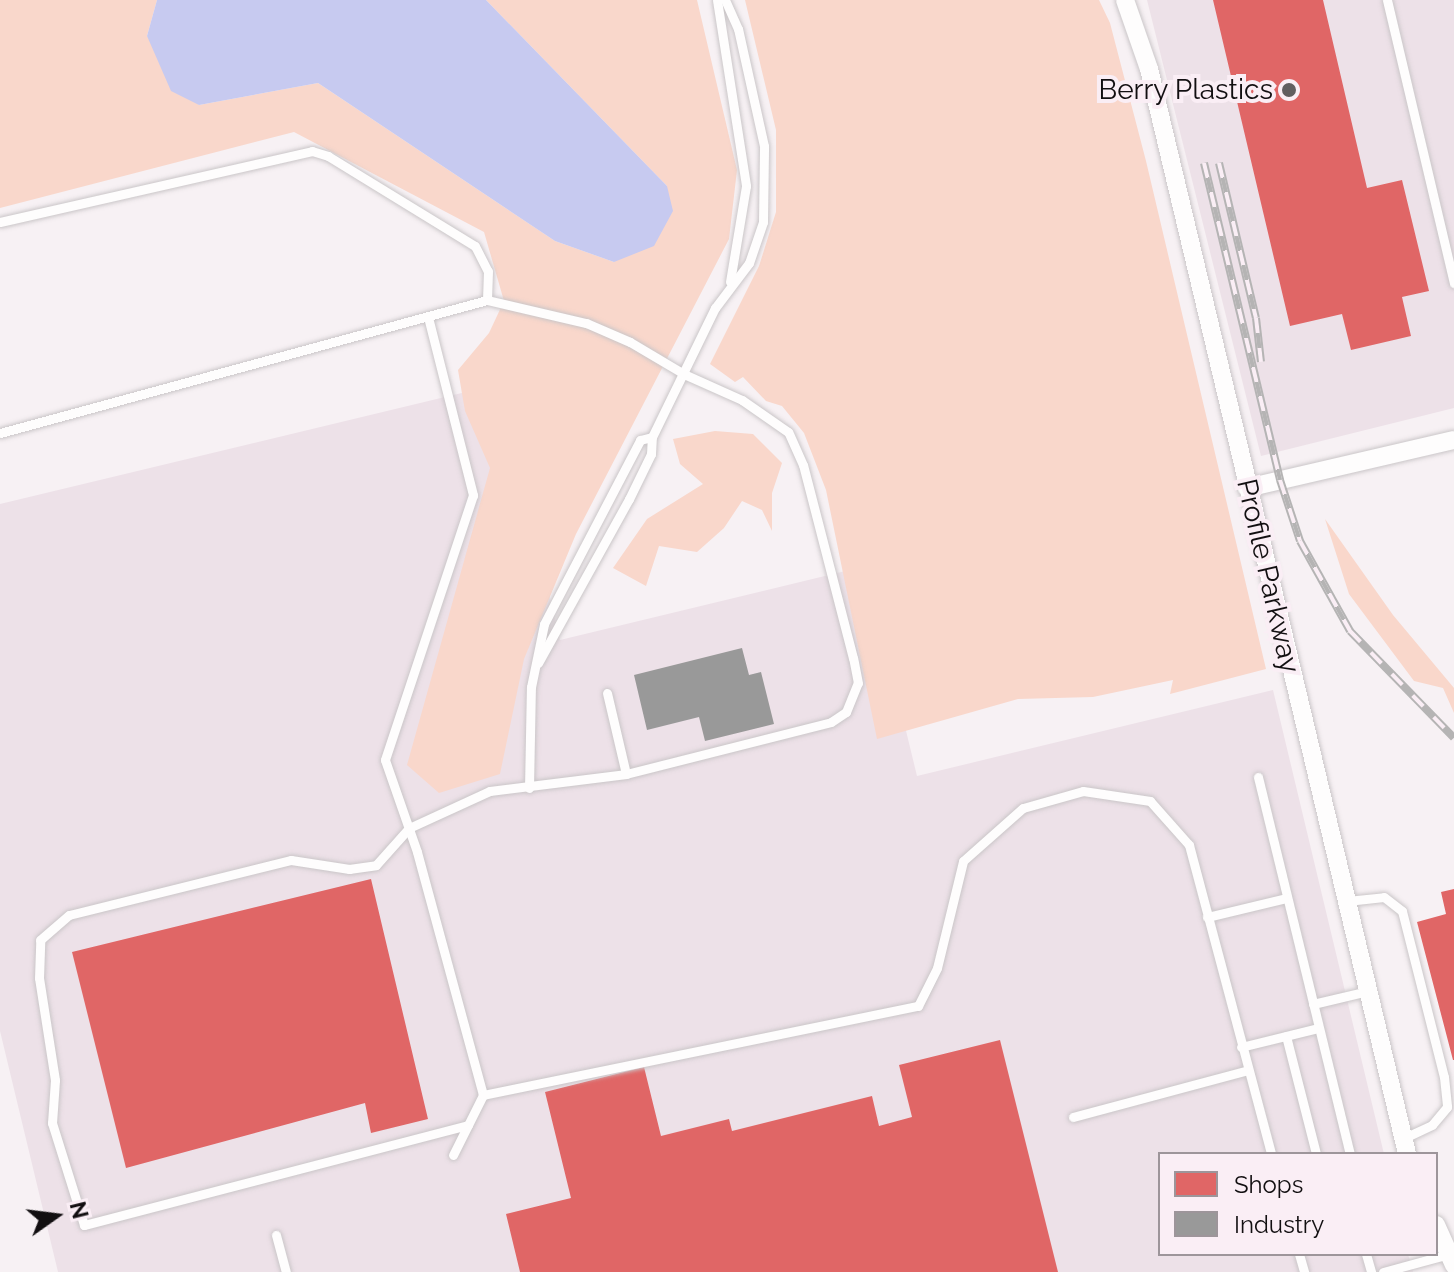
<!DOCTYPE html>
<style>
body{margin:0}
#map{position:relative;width:1454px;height:1272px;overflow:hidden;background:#f7f1f4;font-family:Raleway,sans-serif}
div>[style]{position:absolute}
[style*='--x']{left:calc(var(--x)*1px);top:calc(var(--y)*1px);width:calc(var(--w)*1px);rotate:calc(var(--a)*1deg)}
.built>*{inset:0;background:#ede1e8}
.green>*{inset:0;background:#f9d7cb}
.water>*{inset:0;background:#c7caf0}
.shops>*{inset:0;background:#e06666}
.industry>*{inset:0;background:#999}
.roads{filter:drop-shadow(0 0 2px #cac6c8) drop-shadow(0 0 2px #cac6c8)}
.service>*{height:9px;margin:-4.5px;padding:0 4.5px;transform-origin:4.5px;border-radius:4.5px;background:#fefdfd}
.minor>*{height:18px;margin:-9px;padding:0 9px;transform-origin:9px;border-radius:9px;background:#fefdfd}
.rail>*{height:8px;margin-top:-4px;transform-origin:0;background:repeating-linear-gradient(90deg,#faeef5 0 15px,#b5b4b4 0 30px);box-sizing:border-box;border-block:2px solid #b5b4b4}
.dots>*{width:22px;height:22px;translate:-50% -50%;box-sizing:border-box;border:4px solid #faeef5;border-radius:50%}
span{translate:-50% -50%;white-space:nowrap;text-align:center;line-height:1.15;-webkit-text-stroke:8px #faeef5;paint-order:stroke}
.poi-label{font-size:28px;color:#120f11}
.right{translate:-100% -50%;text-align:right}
.street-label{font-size:28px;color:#120f11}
.legend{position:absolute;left:1158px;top:1152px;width:280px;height:104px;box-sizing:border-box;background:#faeef5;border:2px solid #9d959a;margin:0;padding:10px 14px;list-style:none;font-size:24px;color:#120f11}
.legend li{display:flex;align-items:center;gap:16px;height:40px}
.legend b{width:40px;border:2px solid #9d959a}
.north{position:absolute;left:16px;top:1176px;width:80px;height:80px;-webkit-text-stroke:6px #faeef5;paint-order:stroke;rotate:76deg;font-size:22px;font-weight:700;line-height:32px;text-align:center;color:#120f11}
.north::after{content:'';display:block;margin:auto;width:28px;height:36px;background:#120f11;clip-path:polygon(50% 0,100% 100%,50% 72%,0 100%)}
</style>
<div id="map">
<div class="built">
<i style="clip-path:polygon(1147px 0,1454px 0,1454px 408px,1261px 456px)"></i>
<i style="clip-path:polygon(499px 384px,560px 640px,866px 566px,917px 776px,1273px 690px,1384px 1154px,1160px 1154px,1160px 1254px,1408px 1254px,1413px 1272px,58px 1272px,0 1031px,0 504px)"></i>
</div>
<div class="green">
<i style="clip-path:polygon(0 0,157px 0,147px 36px,199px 105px,318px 83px,555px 241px,614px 262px,667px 186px,486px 0,697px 0,737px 170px,729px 239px,576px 534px,524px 659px,500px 774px,439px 793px,407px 765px,490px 468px,465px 411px,458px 370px,489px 333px,504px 301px,484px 232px,294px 132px,0 208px)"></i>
<i style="clip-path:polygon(745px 0,1099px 0,1110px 23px,1146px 161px,1266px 669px,1170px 694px,1173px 680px,1093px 697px,1018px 699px,877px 739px,826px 490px,804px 433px,782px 406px,766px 401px,743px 377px,735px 382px,710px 364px,759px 266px,776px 212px,776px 130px)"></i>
<i style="clip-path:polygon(715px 431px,753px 434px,782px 463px,772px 493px,772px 531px,762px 510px,742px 501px,724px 528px,697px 552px,659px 546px,646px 586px,613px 568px,647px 519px,703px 484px,680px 464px,673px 439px)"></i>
<i style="clip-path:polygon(1325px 519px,1393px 615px,1454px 688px,1454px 713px,1443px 688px,1414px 681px,1349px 594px)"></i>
</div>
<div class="water">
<i style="clip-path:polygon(157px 0,486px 0,667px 186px,673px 211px,654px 246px,614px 262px,555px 241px,318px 83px,199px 105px,171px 91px,147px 36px)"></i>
</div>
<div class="shops">
<i style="clip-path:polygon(1213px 0,1323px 0,1367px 188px,1402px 180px,1429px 291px,1402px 297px,1411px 336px,1351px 350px,1342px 314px,1290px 326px)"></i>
<i style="clip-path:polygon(371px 879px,428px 1119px,371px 1133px,365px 1103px,126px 1168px,72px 952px)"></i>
<i style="clip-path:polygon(1454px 889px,1454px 1060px,1453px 1060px,1417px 922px,1446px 914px,1441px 892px)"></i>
<i style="clip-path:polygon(1000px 1040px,1058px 1272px,520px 1272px,506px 1214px,571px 1198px,545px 1092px,644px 1067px,661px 1136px,729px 1119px,732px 1131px,872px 1096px,879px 1126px,912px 1117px,899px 1065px)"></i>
</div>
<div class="industry">
<i style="clip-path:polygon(742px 648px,749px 675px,761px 672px,774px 724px,705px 741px,699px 717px,647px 730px,634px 675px)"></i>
</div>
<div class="roads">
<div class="service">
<i style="--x:717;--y:0;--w:188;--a:81.1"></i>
<i style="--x:746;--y:186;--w:97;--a:99.5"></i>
<i style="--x:1387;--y:0;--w:291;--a:76.7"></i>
<i style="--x:0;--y:222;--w:320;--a:-12.8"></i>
<i style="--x:312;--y:151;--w:17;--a:17"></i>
<i style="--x:328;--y:156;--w:172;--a:31.5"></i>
<i style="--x:475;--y:246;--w:28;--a:63"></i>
<i style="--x:488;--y:271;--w:29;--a:92"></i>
<i style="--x:487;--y:300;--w:505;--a:164.72"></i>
<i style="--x:428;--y:317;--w:184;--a:75.8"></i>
<i style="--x:473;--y:495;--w:279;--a:108.4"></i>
<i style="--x:385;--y:760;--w:97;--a:70.8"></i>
<i style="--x:417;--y:852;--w:252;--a:74.8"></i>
<i style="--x:483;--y:1095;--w:67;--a:116.6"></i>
<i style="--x:538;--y:663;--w:188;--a:-61"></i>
<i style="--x:629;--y:499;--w:50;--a:-63.9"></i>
<i style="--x:651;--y:454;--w:17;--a:-87"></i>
<i style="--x:652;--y:437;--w:144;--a:-64"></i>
<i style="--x:715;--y:308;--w:56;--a:-52.9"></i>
<i style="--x:749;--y:263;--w:43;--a:-71.1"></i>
<i style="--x:763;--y:222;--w:76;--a:-89.2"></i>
<i style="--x:764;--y:146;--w:120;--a:-102.5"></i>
<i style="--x:738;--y:29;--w:32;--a:-114"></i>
<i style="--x:607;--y:693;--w:83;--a:76.8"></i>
<i style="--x:1258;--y:777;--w:388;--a:76.3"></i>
<i style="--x:529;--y:788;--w:101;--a:-88.9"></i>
<i style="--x:531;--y:687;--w:64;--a:-78.3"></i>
<i style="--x:544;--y:624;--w:208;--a:-62.4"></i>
<i style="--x:640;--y:440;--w:12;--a:-14"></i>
<i style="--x:1347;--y:901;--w:37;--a:-6"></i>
<i style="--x:1384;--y:897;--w:23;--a:38"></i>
<i style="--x:1402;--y:911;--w:171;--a:75.8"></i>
<i style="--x:1444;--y:1077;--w:30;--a:84"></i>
<i style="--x:1447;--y:1107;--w:23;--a:130"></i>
<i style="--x:1432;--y:1125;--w:31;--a:155"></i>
<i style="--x:1207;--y:917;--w:82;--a:-13.4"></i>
<i style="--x:1313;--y:1004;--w:57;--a:-13.3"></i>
<i style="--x:1286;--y:1036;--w:122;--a:75.7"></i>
<i style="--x:1241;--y:1047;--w:79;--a:-13.9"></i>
<i style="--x:483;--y:1095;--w:444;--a:-11.6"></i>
<i style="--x:918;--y:1006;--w:42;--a:-63.4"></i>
<i style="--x:937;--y:968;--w:110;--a:-76.3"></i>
<i style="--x:963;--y:861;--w:80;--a:-41.5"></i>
<i style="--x:1023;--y:808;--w:62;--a:-15.8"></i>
<i style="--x:1083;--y:791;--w:68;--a:8.5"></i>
<i style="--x:1150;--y:801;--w:59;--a:48.4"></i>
<i style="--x:1189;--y:845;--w:320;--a:75.1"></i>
<i style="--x:1073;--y:1117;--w:181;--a:-15"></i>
<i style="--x:468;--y:1125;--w:397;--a:165.4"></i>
<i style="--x:84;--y:1225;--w:107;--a:-107.4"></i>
<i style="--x:52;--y:1123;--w:43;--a:-86"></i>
<i style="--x:55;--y:1080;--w:103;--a:-98.9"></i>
<i style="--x:39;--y:978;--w:38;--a:-88"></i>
<i style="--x:40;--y:940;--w:38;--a:-41"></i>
<i style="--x:69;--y:915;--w:229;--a:-13.9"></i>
<i style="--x:291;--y:860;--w:59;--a:8.8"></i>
<i style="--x:349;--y:869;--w:27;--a:-8"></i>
<i style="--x:376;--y:865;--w:50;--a:-48.3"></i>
<i style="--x:409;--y:828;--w:89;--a:-24.6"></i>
<i style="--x:490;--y:791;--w:137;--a:-7.1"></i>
<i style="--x:626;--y:774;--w:211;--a:-14.2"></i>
<i style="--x:831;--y:722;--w:18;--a:-34"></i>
<i style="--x:846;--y:712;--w:31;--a:-68"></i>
<i style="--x:858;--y:683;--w:25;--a:-101"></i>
<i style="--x:853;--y:658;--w:199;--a:-104.5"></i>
<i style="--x:803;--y:465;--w:36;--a:-114"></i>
<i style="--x:788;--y:432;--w:56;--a:-145.2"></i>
<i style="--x:742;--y:400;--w:64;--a:-155.9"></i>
<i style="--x:684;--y:374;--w:63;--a:-149.3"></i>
<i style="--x:630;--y:342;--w:48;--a:-156.6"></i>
<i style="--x:586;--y:323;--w:102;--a:-166.9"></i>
<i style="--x:276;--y:1235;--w:38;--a:75"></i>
<i style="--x:1299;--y:1254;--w:19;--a:74"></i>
<i style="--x:1366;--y:1254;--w:19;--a:74"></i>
<i style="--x:1383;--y:1272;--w:68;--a:-15.3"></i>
</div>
<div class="minor">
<i style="--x:1125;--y:0;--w:73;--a:70.8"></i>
<i style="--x:1149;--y:69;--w:1115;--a:76.62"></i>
<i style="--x:1247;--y:488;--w:212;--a:-13.1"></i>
<i style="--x:1436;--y:1225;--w:44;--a:65.8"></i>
</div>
</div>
<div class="rail">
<i style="--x:1204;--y:163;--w:326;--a:76.5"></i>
<i style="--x:1280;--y:480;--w:64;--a:71.8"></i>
<i style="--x:1300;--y:541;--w:103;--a:60.9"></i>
<i style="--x:1350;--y:631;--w:149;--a:45.8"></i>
<i style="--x:1219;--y:163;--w:159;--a:76.6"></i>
<i style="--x:1256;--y:318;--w:44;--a:83.5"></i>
</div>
<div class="dots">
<i style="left:1289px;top:90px;background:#625e60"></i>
</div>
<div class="poi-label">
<span class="right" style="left:1273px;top:90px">Berry Plastics</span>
</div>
<div class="street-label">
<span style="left:1268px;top:576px;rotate:77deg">Profile Parkway</span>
</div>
<ul class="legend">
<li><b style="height:22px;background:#e06666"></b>Shops</li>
<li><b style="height:22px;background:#999"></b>Industry</li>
</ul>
<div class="north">N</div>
</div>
